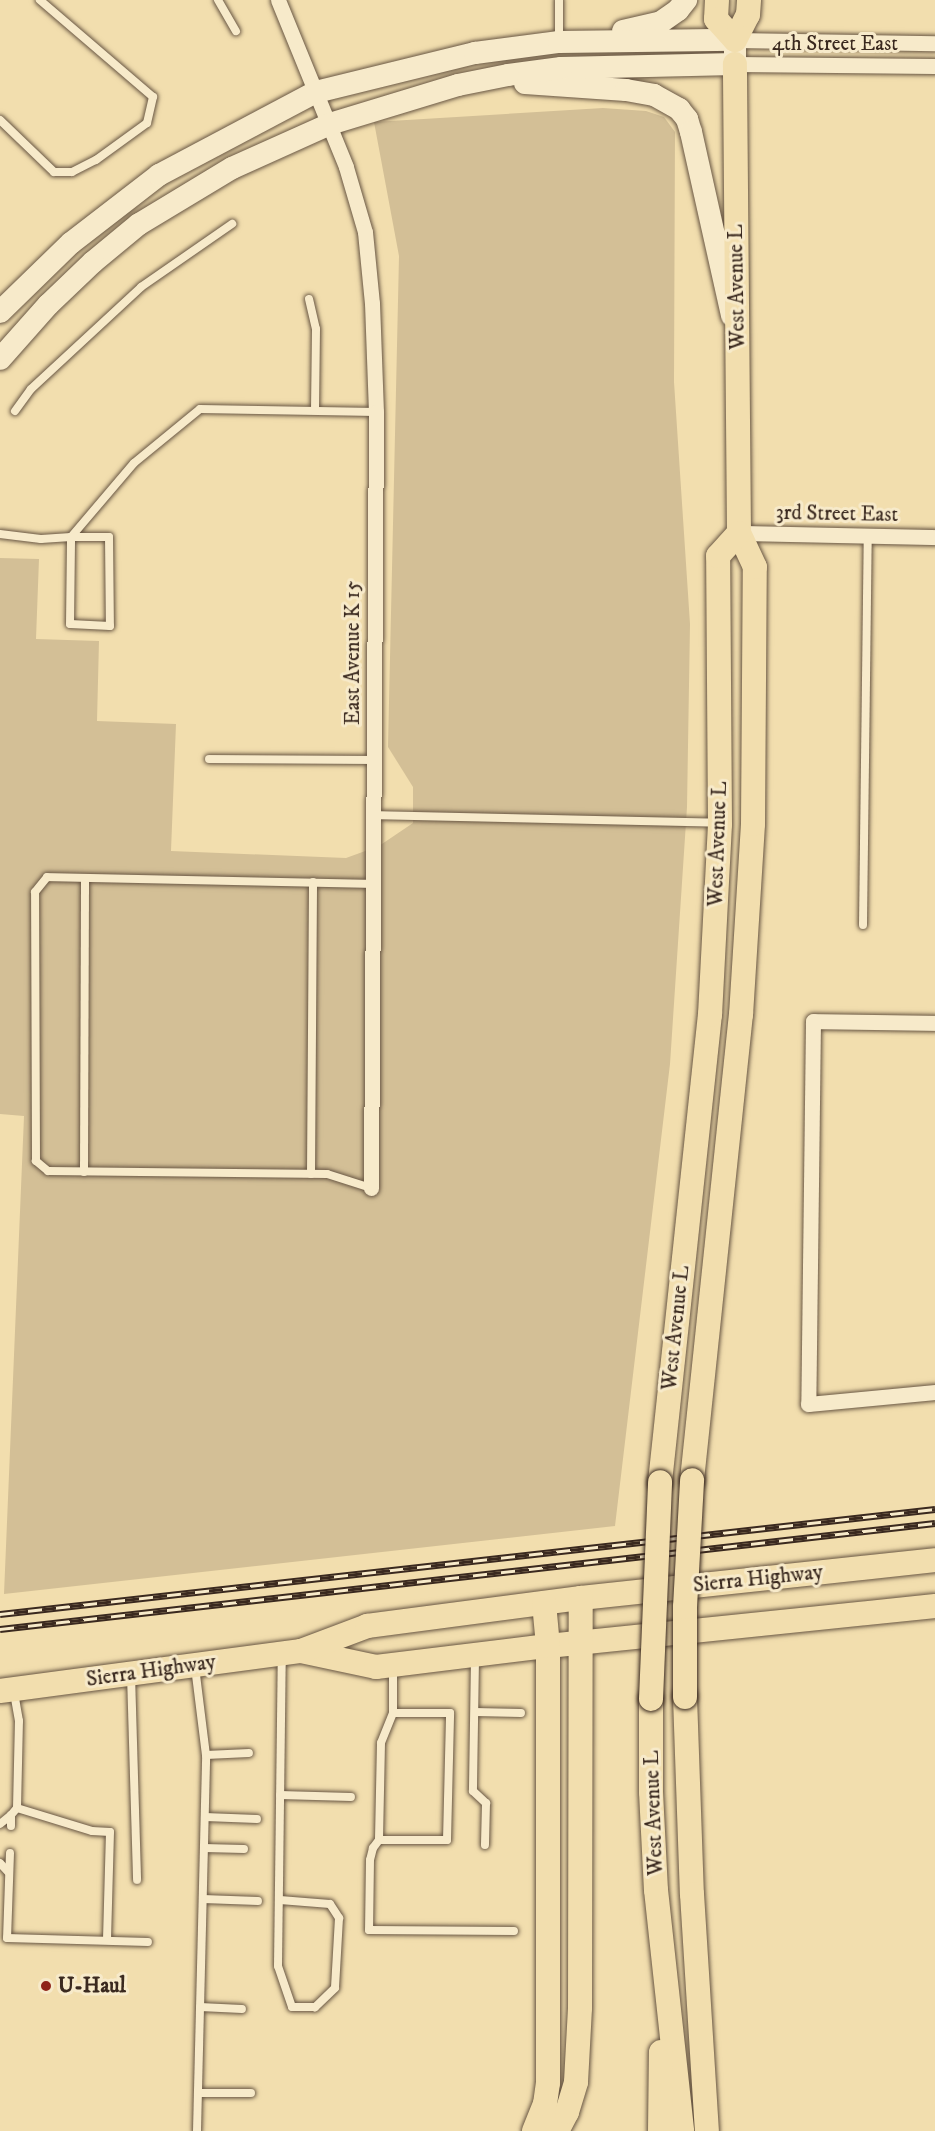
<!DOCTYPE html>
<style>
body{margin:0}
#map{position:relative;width:935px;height:2131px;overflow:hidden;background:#f2deae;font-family:"IM FELL DW Pica",serif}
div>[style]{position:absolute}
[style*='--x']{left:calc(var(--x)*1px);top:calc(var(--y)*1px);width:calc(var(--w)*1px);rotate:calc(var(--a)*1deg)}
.green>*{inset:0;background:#d3bf96}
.roads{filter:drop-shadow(0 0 2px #685643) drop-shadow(0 0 2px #685643)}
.lane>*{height:8px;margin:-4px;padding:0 4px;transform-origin:4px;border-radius:4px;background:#f7eaca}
.street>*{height:15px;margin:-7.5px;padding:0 7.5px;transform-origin:7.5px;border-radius:7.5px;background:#f7eaca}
.secondary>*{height:22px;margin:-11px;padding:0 11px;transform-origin:11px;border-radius:11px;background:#f7eaca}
.primary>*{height:24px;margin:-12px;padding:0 12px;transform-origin:12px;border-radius:12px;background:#f2deae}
.rail>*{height:7px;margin-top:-3.5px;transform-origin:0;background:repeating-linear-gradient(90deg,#f7eaca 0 14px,#3a291f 0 28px);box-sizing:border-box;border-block:2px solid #3a291f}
.bridges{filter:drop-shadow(0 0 2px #3a291f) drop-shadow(0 0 2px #3a291f)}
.primary-bridge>*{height:24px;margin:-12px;padding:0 12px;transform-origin:12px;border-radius:12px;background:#f2deae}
.dots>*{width:16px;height:16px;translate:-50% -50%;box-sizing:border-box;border:3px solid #f7eaca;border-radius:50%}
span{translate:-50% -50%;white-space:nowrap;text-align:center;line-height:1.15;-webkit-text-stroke:6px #f7eaca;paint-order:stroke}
.street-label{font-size:21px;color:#3a291f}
.poi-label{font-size:21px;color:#3a291f;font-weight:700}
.left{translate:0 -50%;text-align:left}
</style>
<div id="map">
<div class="green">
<i style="clip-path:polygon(603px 108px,646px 111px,664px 117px,675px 132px,674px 382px,690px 624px,687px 807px,670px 1064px,615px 1526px,4px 1594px,24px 1116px,0 1114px,0 558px,39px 559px,36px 639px,99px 641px,97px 721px,176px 724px,171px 851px,346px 858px,379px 846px,413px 823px,413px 787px,388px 747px,399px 256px,374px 122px)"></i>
</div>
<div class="roads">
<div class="lane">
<i style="--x:218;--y:0;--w:36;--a:60"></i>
<i style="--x:559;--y:40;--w:40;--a:-90"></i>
<i style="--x:0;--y:120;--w:75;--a:43.9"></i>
<i style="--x:54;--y:172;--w:18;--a:0"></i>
<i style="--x:72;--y:172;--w:27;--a:-27"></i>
<i style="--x:96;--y:160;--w:63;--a:-36"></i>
<i style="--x:147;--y:123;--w:27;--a:-77"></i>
<i style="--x:153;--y:97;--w:149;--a:-139.4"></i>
<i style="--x:309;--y:299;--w:31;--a:77"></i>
<i style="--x:316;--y:329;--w:81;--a:90.7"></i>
<i style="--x:15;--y:411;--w:27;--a:-54"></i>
<i style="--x:31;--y:389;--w:150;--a:-42.8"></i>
<i style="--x:141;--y:287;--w:111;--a:-34.7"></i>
<i style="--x:0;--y:534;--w:41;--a:7"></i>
<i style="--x:41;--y:539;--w:30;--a:-4"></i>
<i style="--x:71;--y:537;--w:97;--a:-49.6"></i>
<i style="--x:134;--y:463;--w:85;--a:-39.3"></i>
<i style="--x:200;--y:409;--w:176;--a:1"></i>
<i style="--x:71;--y:537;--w:38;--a:0"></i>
<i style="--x:109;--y:537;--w:89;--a:89.4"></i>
<i style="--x:110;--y:626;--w:40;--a:-177.1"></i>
<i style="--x:70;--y:624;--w:87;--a:-89.3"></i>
<i style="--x:209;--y:759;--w:164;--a:0.3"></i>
<i style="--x:373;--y:815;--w:343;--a:1.3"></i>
<i style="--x:863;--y:925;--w:390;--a:-89.3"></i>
<i style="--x:84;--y:1172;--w:294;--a:-89.8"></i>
<i style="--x:311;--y:1174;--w:292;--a:-89.6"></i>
<i style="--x:371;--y:1188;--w:46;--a:-162.3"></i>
<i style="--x:327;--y:1174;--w:279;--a:-179.4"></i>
<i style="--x:48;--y:1171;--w:16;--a:-140"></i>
<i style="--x:36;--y:1161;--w:269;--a:-90.2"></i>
<i style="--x:35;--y:892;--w:19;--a:-51"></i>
<i style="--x:47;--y:877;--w:325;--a:1.2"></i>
<i style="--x:475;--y:1659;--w:132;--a:90.9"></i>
<i style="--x:473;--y:1791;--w:18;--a:43"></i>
<i style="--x:486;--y:1803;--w:42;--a:91.4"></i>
<i style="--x:195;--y:1667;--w:89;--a:82.9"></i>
<i style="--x:206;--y:1755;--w:43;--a:-2.7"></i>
<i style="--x:393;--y:1669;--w:44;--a:90"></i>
<i style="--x:393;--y:1713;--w:32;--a:112"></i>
<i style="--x:381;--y:1743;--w:97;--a:91.2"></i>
<i style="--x:379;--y:1840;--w:68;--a:0"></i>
<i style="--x:447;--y:1840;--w:127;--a:-88.6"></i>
<i style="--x:450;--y:1713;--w:57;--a:180"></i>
<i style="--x:131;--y:1675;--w:205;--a:88.3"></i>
<i style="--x:475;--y:1712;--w:46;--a:1.2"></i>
<i style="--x:280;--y:1795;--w:71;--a:1.6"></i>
<i style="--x:17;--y:1808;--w:78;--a:17"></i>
<i style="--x:92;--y:1831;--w:18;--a:3"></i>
<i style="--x:110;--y:1832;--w:108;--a:91.6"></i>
<i style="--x:205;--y:1817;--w:52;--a:2.2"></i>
<i style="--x:0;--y:1824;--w:14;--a:-39"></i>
<i style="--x:11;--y:1826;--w:11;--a:-90"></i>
<i style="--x:11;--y:1815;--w:9;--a:-49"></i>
<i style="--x:17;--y:1808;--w:87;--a:-88.7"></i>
<i style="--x:19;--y:1721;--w:29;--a:-100"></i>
<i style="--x:379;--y:1840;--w:10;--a:127"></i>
<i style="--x:373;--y:1848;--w:12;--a:104"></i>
<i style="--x:370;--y:1860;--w:70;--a:90.8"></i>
<i style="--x:369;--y:1930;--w:145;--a:0.4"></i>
<i style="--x:204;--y:1848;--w:40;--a:1.4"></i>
<i style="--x:10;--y:1853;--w:85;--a:92"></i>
<i style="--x:7;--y:1938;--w:141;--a:1.6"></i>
<i style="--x:0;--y:1863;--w:13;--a:48"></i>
<i style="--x:203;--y:1899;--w:55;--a:2.1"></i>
<i style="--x:280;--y:1900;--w:50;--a:4.6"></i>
<i style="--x:330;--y:1904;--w:17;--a:57"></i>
<i style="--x:339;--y:1918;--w:70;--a:93.3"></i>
<i style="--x:335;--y:1988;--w:28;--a:136"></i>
<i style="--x:315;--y:2007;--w:23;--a:180"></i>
<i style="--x:292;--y:2007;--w:43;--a:-108.9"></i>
<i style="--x:278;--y:1966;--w:311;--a:-89.3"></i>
<i style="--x:200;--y:2007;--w:42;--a:2.7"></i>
<i style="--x:198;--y:2093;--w:53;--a:0"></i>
<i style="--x:197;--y:2131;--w:376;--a:-88.6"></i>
</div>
<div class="street">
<i style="--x:278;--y:0;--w:180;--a:67.8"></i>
<i style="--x:346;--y:167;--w:68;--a:73.7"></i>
<i style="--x:365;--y:232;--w:71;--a:84.4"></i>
<i style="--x:372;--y:303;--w:109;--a:87.9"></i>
<i style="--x:376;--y:412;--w:776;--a:90.37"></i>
<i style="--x:735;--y:40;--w:200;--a:0.9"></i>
<i style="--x:735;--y:64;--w:200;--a:0.6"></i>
<i style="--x:739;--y:533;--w:196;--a:1.2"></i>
<i style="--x:935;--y:1023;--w:122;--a:-179.1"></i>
<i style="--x:813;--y:1021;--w:383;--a:90.7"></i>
<i style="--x:808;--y:1404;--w:128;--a:-5.4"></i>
</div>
<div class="secondary">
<i style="--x:623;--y:31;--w:39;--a:-13"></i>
<i style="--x:661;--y:22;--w:21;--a:-35"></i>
<i style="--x:678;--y:10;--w:13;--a:-51"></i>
<i style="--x:525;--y:83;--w:101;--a:4"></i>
<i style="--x:626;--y:90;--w:28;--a:10"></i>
<i style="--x:654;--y:95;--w:29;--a:29"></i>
<i style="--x:679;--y:109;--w:13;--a:51"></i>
<i style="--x:687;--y:119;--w:14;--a:73"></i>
<i style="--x:691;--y:132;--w:188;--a:77.4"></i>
<i style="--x:0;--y:312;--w:99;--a:-44.2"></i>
<i style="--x:71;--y:243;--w:111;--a:-37.7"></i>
<i style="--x:159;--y:175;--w:178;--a:-27.9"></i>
<i style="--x:316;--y:92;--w:164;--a:-13.8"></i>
<i style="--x:475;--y:53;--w:85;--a:-7.5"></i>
<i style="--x:559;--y:42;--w:176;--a:-0.7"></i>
<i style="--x:735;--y:40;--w:24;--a:90"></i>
<i style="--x:735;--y:64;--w:174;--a:178.7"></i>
<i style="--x:561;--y:68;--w:53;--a:172.5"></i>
<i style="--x:508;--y:75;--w:51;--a:168.7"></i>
<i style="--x:458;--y:85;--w:134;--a:163.1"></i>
<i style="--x:330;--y:124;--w:107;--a:155.8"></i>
<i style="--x:232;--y:168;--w:109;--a:148.9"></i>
<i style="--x:139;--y:224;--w:60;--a:140.4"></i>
<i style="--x:93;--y:262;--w:62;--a:136.3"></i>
<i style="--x:48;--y:305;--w:72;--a:131.6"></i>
</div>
<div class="primary">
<i style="--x:717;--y:0;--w:19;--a:93"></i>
<i style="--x:716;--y:19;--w:28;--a:48"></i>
<i style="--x:735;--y:40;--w:28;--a:-63"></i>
<i style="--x:748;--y:15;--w:15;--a:-86"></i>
<i style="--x:692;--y:1480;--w:468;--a:-84"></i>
<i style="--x:741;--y:1015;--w:191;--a:-86.4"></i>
<i style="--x:753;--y:824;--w:257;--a:-89.6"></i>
<i style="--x:755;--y:567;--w:38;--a:-115"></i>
<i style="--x:739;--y:533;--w:469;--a:-90.5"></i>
<i style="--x:660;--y:1482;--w:470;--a:-83.9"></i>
<i style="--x:710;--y:1015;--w:191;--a:-87"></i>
<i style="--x:720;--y:824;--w:268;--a:-90.4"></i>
<i style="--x:718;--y:556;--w:31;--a:-48"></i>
<i style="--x:301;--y:1651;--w:77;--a:12"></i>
<i style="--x:376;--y:1667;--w:173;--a:-7"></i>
<i style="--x:548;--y:1646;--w:389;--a:-5.9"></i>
<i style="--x:0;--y:1691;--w:304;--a:-7.6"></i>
<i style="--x:301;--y:1651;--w:71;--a:-20.7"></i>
<i style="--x:367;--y:1626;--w:216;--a:-7.5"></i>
<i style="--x:581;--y:1598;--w:356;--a:-6.1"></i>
<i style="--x:685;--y:1697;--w:197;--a:88"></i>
<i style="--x:692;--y:1894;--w:237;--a:86.4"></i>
<i style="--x:651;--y:1699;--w:93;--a:90"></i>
<i style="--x:651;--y:1792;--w:98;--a:87.1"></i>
<i style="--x:656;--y:1890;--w:242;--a:83.8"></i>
<i style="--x:534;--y:2131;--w:29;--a:-68"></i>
<i style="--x:545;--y:2104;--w:21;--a:-82"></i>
<i style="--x:548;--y:2083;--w:437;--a:-90"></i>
<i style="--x:548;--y:1646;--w:43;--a:-95.3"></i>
<i style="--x:557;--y:2131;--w:21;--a:-62"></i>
<i style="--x:567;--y:2112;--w:31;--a:-73"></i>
<i style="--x:576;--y:2082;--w:74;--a:-86.9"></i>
<i style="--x:580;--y:2008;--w:410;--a:-89.9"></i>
<i style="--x:660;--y:2131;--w:79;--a:-89.3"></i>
</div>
</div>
<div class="rail">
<i style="--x:0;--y:1614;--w:941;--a:-6.41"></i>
<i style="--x:0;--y:1629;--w:941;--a:-6.47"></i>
</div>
<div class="bridges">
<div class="primary-bridge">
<i style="--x:685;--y:1697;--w:90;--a:-90"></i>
<i style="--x:685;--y:1607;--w:127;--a:-86.8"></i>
<i style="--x:651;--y:1699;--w:217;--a:-87.6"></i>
</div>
</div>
<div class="dots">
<i style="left:46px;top:1986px;background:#8f2418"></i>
</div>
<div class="street-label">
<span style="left:835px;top:44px">4th Street East</span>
<span style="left:737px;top:287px;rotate:-91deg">West Avenue L</span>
<span style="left:837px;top:514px;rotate:1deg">3rd Street East</span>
<span style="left:353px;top:653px;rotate:-90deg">East Avenue K 15</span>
<span style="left:718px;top:844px;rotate:-88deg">West Avenue L</span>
<span style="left:676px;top:1328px;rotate:-84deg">West Avenue L</span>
<span style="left:758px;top:1579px;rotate:-6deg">Sierra Highway</span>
<span style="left:151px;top:1671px;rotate:-8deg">Sierra Highway</span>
<span style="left:654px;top:1813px;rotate:-92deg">West Avenue L</span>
</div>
<div class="poi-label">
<span class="left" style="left:58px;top:1986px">U-Haul</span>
</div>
</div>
